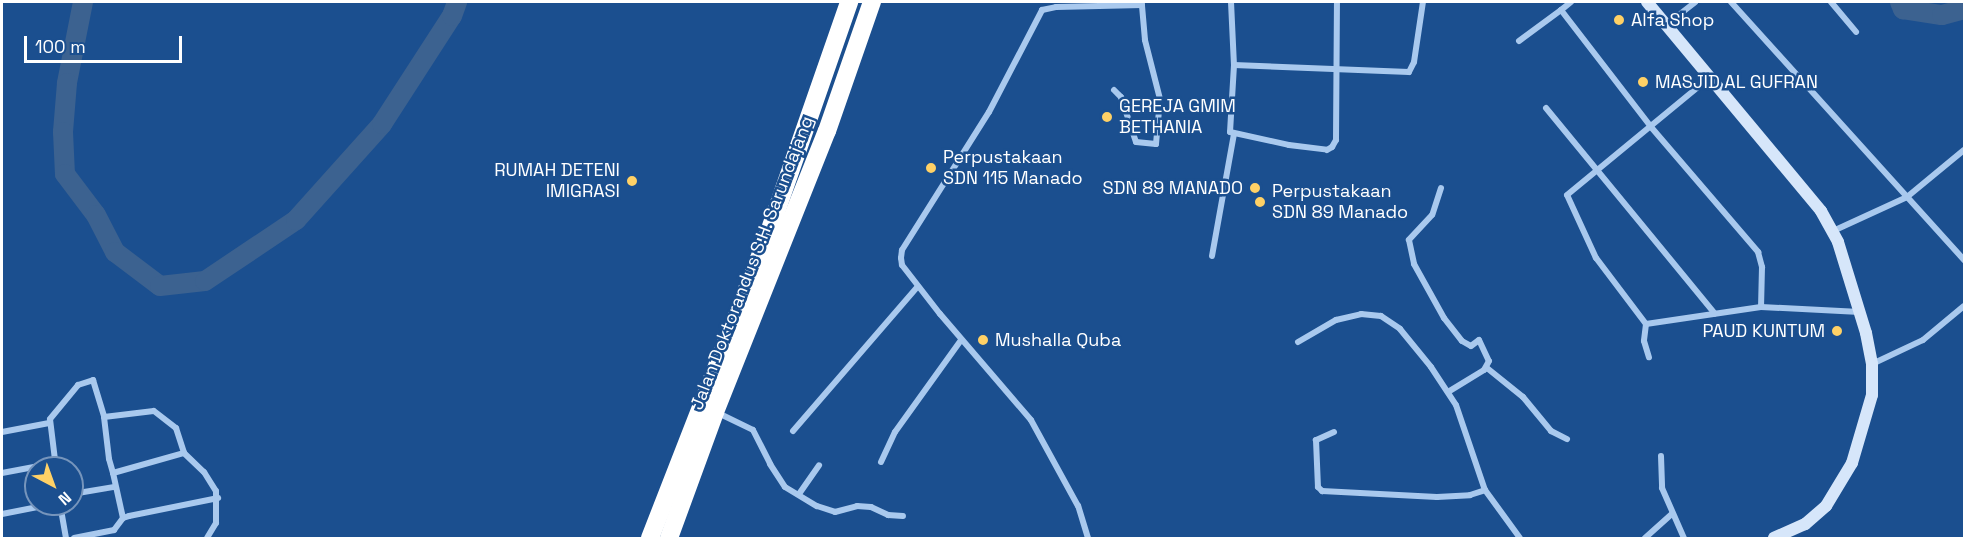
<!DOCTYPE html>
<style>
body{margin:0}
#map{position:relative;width:1966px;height:540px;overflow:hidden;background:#1b4f8f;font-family:"Space Grotesk",sans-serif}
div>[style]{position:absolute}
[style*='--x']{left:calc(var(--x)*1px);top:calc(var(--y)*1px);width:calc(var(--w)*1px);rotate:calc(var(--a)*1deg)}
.river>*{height:20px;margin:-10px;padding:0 10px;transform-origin:10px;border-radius:10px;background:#3c6290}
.street>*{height:6px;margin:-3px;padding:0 3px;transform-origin:3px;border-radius:3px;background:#a9c9ee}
.secondary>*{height:12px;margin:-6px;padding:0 6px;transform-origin:6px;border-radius:6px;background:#d6e6fa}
.highway>*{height:18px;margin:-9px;padding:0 9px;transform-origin:9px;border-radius:9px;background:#fff}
.dots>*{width:16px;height:16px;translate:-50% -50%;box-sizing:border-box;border:3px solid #1b4f8f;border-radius:50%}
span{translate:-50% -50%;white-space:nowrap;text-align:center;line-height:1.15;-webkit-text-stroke:5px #1b4f8f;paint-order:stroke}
.poi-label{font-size:18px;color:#fff}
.left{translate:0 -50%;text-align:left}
.right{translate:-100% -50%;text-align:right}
.street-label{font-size:18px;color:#fff}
.frame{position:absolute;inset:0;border:3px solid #fff;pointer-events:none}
.north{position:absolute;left:24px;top:456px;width:60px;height:60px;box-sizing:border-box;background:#1b4f8f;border:2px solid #7695bc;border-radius:50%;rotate:139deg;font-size:16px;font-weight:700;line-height:24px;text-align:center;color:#fff}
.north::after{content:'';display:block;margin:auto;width:21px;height:27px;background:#ffd166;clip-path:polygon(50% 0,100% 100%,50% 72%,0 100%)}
.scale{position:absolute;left:24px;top:36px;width:158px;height:27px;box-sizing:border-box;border:3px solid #fff;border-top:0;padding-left:8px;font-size:18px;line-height:21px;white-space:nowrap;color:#fff;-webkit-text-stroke:4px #1b4f8f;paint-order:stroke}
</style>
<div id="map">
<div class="river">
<i style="--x:83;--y:2;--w:83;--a:101.2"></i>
<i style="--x:67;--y:83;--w:49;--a:94.7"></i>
<i style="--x:63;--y:132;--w:42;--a:87.3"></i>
<i style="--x:65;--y:174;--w:51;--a:52.9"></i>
<i style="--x:96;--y:215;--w:42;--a:62.8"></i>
<i style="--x:115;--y:252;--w:56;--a:37.1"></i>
<i style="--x:160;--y:286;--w:45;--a:-6.3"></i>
<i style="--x:205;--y:281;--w:110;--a:-33.8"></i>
<i style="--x:296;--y:220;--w:129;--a:-48.1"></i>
<i style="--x:382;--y:124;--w:129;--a:-57.1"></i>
<i style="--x:452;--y:16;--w:15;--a:-70"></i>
<i style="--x:1900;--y:2;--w:8;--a:67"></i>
<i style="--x:1903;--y:9;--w:39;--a:9"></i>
<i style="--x:1942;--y:15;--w:23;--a:-15"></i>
</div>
<div class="street">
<i style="--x:1231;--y:2;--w:63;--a:87.3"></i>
<i style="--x:1234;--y:65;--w:67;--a:93.4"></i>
<i style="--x:1230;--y:132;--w:60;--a:12.4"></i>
<i style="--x:1289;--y:145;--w:38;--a:7"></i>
<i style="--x:1327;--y:150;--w:6;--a:-31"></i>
<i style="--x:1332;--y:147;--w:8;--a:-60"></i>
<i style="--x:1336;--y:140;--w:138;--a:-89.6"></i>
<i style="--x:1571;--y:2;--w:13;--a:141"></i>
<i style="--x:1561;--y:10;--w:148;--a:52.4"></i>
<i style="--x:1651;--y:127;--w:165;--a:49.4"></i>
<i style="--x:1758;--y:252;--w:16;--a:75"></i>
<i style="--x:1762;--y:267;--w:40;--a:91.4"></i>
<i style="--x:1731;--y:2;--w:348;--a:47.9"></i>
<i style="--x:1831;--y:2;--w:39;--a:50"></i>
<i style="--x:1666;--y:25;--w:37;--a:-38"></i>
<i style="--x:1519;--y:41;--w:52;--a:-36.4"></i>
<i style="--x:1234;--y:65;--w:175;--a:2.3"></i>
<i style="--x:1409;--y:72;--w:11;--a:-63"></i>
<i style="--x:1414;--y:62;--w:61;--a:-81.5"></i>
<i style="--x:1114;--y:90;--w:10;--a:45"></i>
<i style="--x:1121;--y:97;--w:47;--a:71.6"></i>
<i style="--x:1136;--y:142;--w:20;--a:6"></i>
<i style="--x:1156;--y:144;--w:45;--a:-84.9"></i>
<i style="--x:1160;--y:99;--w:61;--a:-104.3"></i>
<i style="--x:1145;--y:40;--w:38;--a:-95"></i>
<i style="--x:1546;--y:108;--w:266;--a:50.6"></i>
<i style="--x:1441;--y:188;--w:28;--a:108"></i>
<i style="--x:1432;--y:215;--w:34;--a:133"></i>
<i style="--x:1409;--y:240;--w:25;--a:78"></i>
<i style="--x:1414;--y:264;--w:62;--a:60.9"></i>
<i style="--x:1444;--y:318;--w:29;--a:52"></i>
<i style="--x:1462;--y:341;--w:10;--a:29"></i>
<i style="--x:1471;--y:346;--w:10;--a:-37"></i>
<i style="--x:1479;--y:340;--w:23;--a:65"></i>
<i style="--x:1489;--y:361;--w:10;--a:119"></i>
<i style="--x:1484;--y:370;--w:42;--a:148.6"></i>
<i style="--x:1833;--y:231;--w:81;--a:-24.7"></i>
<i style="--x:1907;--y:197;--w:74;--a:-39.5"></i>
<i style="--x:1212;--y:256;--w:124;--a:-79.8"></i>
<i style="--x:1646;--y:324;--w:83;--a:-127.1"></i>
<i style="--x:1596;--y:258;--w:69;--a:-114.7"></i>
<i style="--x:1567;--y:195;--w:184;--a:-39.5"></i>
<i style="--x:1646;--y:324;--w:116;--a:-8.4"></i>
<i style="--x:1761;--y:307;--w:99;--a:2.9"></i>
<i style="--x:1646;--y:324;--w:17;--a:97"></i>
<i style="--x:1644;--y:341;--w:17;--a:73"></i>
<i style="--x:1298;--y:342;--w:44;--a:-30.1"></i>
<i style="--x:1336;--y:320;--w:26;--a:-13"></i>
<i style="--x:1361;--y:314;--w:20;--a:6"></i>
<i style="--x:1381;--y:316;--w:23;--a:34"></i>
<i style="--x:1400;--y:329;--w:49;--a:50.8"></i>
<i style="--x:1431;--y:367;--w:45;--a:56.7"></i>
<i style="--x:1456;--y:405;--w:90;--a:71.2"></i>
<i style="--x:1485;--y:490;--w:59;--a:53.9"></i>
<i style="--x:1872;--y:364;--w:56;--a:-25.2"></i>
<i style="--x:1923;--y:340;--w:53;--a:-39.7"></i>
<i style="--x:1487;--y:368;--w:46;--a:38.9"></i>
<i style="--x:1523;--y:397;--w:44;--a:50.5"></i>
<i style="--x:1551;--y:431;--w:18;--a:27"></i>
<i style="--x:716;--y:412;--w:41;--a:25.9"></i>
<i style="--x:753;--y:430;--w:38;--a:63"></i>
<i style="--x:770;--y:464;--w:27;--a:57"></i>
<i style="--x:785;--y:487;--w:37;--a:31"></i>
<i style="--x:817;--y:506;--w:19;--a:18"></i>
<i style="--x:835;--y:512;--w:23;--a:-15"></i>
<i style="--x:857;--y:506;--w:14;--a:4"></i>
<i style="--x:871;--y:507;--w:19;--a:25"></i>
<i style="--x:888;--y:515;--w:15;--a:4"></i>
<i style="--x:104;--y:417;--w:42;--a:83.2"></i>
<i style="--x:109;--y:459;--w:15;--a:74"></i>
<i style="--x:793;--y:431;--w:191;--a:-49.2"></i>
<i style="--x:2;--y:432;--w:48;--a:-10.8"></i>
<i style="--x:1334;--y:432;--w:20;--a:156"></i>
<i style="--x:1316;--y:440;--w:47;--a:87.6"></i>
<i style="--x:1318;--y:487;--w:6;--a:45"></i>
<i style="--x:1322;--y:491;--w:115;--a:3"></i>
<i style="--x:1437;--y:497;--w:33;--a:-3"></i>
<i style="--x:1470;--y:495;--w:16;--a:-18"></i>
<i style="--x:1661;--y:456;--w:32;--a:88"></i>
<i style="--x:1662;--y:488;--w:55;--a:66.3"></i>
<i style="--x:881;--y:462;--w:33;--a:-65"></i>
<i style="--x:895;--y:432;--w:113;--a:-54.3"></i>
<i style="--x:56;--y:468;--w:49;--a:-97"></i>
<i style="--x:50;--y:419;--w:44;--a:-50.5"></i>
<i style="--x:78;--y:385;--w:16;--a:-18"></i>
<i style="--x:93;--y:380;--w:39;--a:73"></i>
<i style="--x:104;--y:417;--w:50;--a:-6.8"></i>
<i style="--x:154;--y:411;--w:28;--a:38"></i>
<i style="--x:176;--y:428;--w:26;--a:72"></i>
<i style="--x:184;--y:453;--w:28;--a:44"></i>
<i style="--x:204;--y:472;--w:22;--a:58"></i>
<i style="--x:216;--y:491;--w:32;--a:90"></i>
<i style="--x:216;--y:523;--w:17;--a:121"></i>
<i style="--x:2;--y:473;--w:54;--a:-10.7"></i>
<i style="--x:72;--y:494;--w:43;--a:-9.5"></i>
<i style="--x:799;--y:494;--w:35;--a:-55"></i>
<i style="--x:60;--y:504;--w:35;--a:80"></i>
<i style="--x:2;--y:514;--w:52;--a:-11.1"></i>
<i style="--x:123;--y:518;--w:46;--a:-102.5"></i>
<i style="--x:113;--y:473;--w:74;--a:-15.7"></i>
<i style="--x:74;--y:538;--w:41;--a:-11.3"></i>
<i style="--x:114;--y:530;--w:15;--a:-53"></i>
<i style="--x:123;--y:518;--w:6;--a:-18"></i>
<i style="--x:129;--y:516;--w:91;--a:-11.4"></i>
<i style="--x:1088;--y:538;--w:34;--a:-107"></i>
<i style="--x:1078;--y:506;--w:98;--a:-118.7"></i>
<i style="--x:1031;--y:420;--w:140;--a:-130.6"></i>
<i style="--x:940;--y:314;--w:62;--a:-127.8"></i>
<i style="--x:902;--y:265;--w:7;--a:-98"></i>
<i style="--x:901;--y:258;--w:8;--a:-83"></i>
<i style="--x:902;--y:250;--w:163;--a:-57.8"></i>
<i style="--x:989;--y:112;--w:115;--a:-62.5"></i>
<i style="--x:1042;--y:10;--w:14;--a:-12"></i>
<i style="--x:1056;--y:7;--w:86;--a:-1.3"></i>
<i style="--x:1645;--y:538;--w:36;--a:-42"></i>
</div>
<div class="secondary">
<i style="--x:1647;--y:2;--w:272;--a:50.2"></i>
<i style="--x:1821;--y:211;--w:35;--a:61"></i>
<i style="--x:1838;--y:242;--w:95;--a:72.9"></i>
<i style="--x:1866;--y:333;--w:32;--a:79"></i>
<i style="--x:1872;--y:364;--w:31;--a:90"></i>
<i style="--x:1872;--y:395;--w:71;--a:106.4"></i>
<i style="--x:1852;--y:463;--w:50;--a:121.2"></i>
<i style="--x:1826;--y:506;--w:28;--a:139"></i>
<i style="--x:1805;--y:524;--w:34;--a:156"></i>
</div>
<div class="highway">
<i style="--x:650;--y:538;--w:325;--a:-68.7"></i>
<i style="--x:768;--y:235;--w:247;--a:-70.8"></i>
<i style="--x:669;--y:538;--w:134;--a:-69.9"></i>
<i style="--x:715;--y:412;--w:302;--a:-68.3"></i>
<i style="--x:827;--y:131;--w:137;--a:-70.8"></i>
</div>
<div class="dots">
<i style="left:1619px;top:20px;background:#ffd166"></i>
<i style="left:1643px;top:82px;background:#ffd166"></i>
<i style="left:1107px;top:117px;background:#ffd166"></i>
<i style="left:931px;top:168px;background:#ffd166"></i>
<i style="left:632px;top:181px;background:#ffd166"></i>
<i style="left:1255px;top:188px;background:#ffd166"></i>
<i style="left:1260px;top:202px;background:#ffd166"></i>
<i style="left:1837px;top:331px;background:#ffd166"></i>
<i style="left:983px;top:340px;background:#ffd166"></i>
</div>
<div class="poi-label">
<span class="left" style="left:1631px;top:20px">Alfa Shop</span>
<span class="left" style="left:1655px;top:82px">MASJID AL GUFRAN</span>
<span class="left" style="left:1119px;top:117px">GEREJA GMIM<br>BETHANIA</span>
<span class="left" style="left:943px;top:168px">Perpustakaan<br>SDN 115 Manado</span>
<span class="right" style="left:620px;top:181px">RUMAH DETENI<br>IMIGRASI</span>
<span class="right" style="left:1243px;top:188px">SDN 89 MANADO</span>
<span class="left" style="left:1272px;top:202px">Perpustakaan<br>SDN 89 Manado</span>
<span class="right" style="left:1825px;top:331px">PAUD KUNTUM</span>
<span class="left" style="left:995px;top:340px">Mushalla Quba</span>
</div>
<div class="street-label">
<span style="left:752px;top:263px;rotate:-69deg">Jalan Doktorandus S.H. Sarundajang</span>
</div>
<div class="frame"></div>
<div class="north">N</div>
<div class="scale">100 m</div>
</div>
